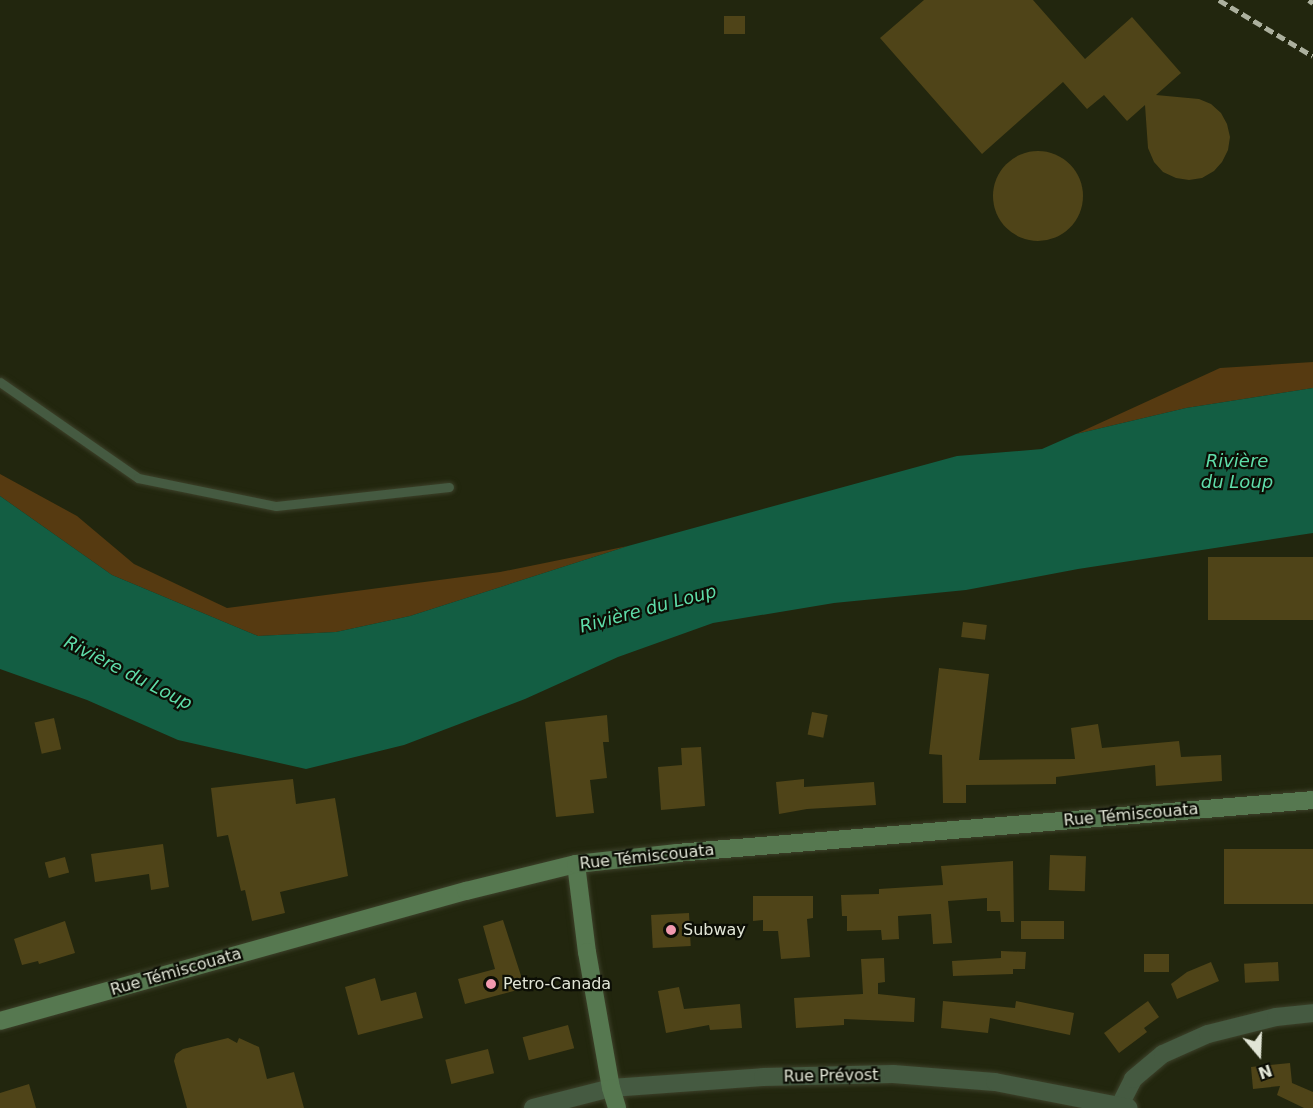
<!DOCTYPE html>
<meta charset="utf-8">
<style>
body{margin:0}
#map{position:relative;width:1313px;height:1108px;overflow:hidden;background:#22260e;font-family:"DejaVu Sans",sans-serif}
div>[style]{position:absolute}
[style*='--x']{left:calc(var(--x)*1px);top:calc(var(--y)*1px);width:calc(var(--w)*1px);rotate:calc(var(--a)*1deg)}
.green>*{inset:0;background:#563a11}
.water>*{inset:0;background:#135e43}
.building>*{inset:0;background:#4f4418;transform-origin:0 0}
.round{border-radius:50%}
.roads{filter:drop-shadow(0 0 2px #3d412a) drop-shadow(0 0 2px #3d412a)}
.lane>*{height:9px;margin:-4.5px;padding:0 4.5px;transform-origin:4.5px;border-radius:4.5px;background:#455a41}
.street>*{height:18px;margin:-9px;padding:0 9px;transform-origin:9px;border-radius:9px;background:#455a41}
.secondary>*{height:18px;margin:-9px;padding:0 9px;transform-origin:9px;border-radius:9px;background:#567850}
.rail>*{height:4.5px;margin-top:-2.25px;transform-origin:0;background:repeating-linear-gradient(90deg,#acb09e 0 9px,transparent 0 13.5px)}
.dots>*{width:16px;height:16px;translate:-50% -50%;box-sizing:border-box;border:3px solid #0c0e05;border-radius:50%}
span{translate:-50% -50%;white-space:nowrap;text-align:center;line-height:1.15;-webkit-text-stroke:4.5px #0c0e05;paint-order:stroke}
.street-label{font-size:16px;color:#e1e5d6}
.poi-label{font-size:16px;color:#e1e5d6}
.left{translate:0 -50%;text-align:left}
.water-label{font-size:18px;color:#5fdda9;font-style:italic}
.north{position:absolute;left:1229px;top:1024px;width:60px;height:60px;-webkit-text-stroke:4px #0c0e05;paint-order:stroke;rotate:161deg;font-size:16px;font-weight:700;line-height:24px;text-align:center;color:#e1e5d6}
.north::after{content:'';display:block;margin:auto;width:21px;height:27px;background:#e1e5d6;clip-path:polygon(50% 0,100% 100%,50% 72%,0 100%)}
</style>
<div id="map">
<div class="green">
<i style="clip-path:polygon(1313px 362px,1313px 388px,1186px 408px,1076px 434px,1220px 368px)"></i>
<i style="clip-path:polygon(0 474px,77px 516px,134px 564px,227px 608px,500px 572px,628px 546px,410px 616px,336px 632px,258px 636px,112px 575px,0 496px)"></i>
</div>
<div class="water">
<i style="clip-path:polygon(1313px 388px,1313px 533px,1078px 569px,966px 590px,834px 603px,713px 623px,618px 657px,525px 699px,404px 745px,306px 769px,178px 740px,87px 700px,0 669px,0 496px,112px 575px,258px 636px,336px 632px,410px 616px,628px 546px,957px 456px,1042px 449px,1076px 434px,1186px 408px)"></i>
</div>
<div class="building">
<i style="clip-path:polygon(924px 0,1033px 0,1085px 59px,1132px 17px,1181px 73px,1156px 95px,1199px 99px,1211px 104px,1221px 113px,1227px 124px,1230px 137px,1228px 150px,1222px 162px,1214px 171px,1202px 178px,1189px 180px,1176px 178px,1163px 172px,1154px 162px,1148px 148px,1145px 105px,1127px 121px,1104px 95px,1087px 109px,1063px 82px,982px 154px,880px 38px)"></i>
<i style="left:724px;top:16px;width:21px;height:18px"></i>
<i class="round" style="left:993px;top:151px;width:90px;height:90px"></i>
<i style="left:1313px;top:557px;width:63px;height:105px;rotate:90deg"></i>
<i style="left:963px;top:622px;width:24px;height:15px;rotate:7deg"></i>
<i style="clip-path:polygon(939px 668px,989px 674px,979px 760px,1075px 759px,1071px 728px,1098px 724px,1102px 748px,1179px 741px,1181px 757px,1221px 755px,1222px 781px,1156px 786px,1155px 765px,1056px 777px,1056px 784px,966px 785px,966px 803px,943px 803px,942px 755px,929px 754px)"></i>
<i style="left:812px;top:712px;width:16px;height:23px;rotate:11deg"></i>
<i style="clip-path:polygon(607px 715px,609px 742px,603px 742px,607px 778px,590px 780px,594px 813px,556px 817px,545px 722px)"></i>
<i style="left:54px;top:718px;width:32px;height:20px;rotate:77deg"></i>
<i style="clip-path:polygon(701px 747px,705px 806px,661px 810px,658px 767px,682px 765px,681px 748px)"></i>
<i style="clip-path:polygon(293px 779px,296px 804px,335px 798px,348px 876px,280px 892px,285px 913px,252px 921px,245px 890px,241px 891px,228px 835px,217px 837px,211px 788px)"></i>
<i style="clip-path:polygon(804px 779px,804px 787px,874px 782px,876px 805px,807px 809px,779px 814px,776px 782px)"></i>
<i style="clip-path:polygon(163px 844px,169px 887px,151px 890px,149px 874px,95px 882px,91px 854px)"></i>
<i style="left:1313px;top:849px;width:55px;height:89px;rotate:90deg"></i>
<i style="left:1050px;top:855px;width:36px;height:35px;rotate:2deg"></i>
<i style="left:65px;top:857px;width:16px;height:21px;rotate:75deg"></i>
<i style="clip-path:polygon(1013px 861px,1014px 922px,1001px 922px,1000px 911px,987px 911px,987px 898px,948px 901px,952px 943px,933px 944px,931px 914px,898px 916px,899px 939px,882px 940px,881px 930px,847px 931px,847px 916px,842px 916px,841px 895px,879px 894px,879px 889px,943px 885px,941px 866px)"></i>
<i style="clip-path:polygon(753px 896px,813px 896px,813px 918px,807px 919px,810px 957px,781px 959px,778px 931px,763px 931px,763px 920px,753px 921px)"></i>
<i style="left:689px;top:913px;width:33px;height:38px;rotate:87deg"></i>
<i style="clip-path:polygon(503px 920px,525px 988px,465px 1004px,458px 979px,495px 969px,483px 926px)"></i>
<i style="clip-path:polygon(65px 921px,75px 953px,39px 964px,38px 961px,22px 965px,14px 939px)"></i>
<i style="left:1064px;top:921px;width:18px;height:43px;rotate:90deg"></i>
<i style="clip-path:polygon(1001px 951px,1026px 952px,1025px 969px,1013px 969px,1013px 974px,953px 976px,952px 961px,1001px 958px)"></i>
<i style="left:1144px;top:954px;width:25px;height:18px"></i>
<i style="clip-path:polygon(884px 958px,885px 982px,878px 983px,878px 994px,915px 998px,914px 1022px,844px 1019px,844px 1025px,796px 1028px,794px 998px,863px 994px,861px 959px)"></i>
<i style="clip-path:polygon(1211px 962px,1219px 981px,1177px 999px,1171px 984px,1187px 972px)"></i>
<i style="left:1278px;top:962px;width:19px;height:34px;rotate:87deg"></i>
<i style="clip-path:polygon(375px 978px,381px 1001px,416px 992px,423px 1018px,358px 1035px,345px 987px)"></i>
<i style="clip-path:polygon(679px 987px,684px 1009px,740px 1004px,742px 1028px,710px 1030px,709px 1025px,666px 1033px,658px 991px)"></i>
<i style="clip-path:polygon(943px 1001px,1015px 1008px,1016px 1001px,1074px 1013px,1070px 1035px,990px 1018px,988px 1033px,941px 1028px)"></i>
<i style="clip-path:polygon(1148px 1001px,1159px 1017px,1144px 1028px,1147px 1032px,1119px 1053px,1104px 1033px)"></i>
<i style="left:568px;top:1025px;width:24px;height:47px;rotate:75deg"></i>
<i style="clip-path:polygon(228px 1038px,237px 1043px,239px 1038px,259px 1047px,267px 1079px,294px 1072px,304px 1108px,187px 1108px,174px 1061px,176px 1054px,183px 1049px)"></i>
<i style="left:488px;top:1049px;width:25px;height:44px;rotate:76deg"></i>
<i style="clip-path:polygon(1290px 1063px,1292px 1083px,1313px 1092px,1313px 1108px,1304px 1108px,1277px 1095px,1280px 1086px,1253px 1089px,1251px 1067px)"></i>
<i style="clip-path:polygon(29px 1084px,36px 1108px,0 1108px,0 1093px)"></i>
</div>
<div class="roads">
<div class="lane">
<i style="--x:0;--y:382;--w:168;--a:34.8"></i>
<i style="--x:138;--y:478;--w:141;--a:11.5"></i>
<i style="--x:276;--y:506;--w:174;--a:-6.3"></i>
</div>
<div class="street">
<i style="--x:1120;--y:1105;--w:29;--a:-63"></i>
<i style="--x:1133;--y:1079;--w:39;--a:-40"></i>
<i style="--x:1163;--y:1054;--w:49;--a:-24"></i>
<i style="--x:1208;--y:1034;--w:70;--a:-14"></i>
<i style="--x:1276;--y:1017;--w:37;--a:-6"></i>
<i style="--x:533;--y:1108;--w:81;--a:-14.4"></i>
<i style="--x:611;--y:1088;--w:152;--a:-4.1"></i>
<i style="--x:763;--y:1077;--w:130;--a:-1.3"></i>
<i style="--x:893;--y:1074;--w:102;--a:4.5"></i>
<i style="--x:995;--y:1082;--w:136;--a:11"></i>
</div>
<div class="secondary">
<i style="--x:576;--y:864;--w:89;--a:82.9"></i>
<i style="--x:587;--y:952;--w:138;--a:80"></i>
<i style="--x:611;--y:1088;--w:21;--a:73"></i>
<i style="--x:0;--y:1021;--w:484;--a:-15.6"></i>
<i style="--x:466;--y:891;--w:113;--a:-13.8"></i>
<i style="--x:576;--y:864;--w:102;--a:-6.2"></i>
<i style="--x:677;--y:853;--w:638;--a:-4.76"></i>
</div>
</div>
<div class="rail">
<i style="--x:1219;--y:0;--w:109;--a:30.8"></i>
<i style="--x:1309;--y:0;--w:5;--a:37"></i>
</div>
<div class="dots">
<i style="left:671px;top:930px;background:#f29aaf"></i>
<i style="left:491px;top:984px;background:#f29aaf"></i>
</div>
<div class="street-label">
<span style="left:1131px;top:815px;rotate:-5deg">Rue Témiscouata</span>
<span style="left:647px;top:857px;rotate:-6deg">Rue Témiscouata</span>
<span style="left:176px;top:972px;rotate:-16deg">Rue Témiscouata</span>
<span style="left:831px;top:1076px;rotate:-1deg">Rue Prévost</span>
</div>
<div class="poi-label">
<span class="left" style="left:683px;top:930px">Subway</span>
<span class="left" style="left:503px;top:984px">Petro-Canada</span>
</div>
<div class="water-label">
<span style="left:1237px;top:472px">Rivière<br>du Loup</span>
<span style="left:648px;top:609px;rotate:-15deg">Rivière du Loup</span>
<span style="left:128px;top:673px;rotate:27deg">Rivière du Loup</span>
</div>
<div class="north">N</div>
</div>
